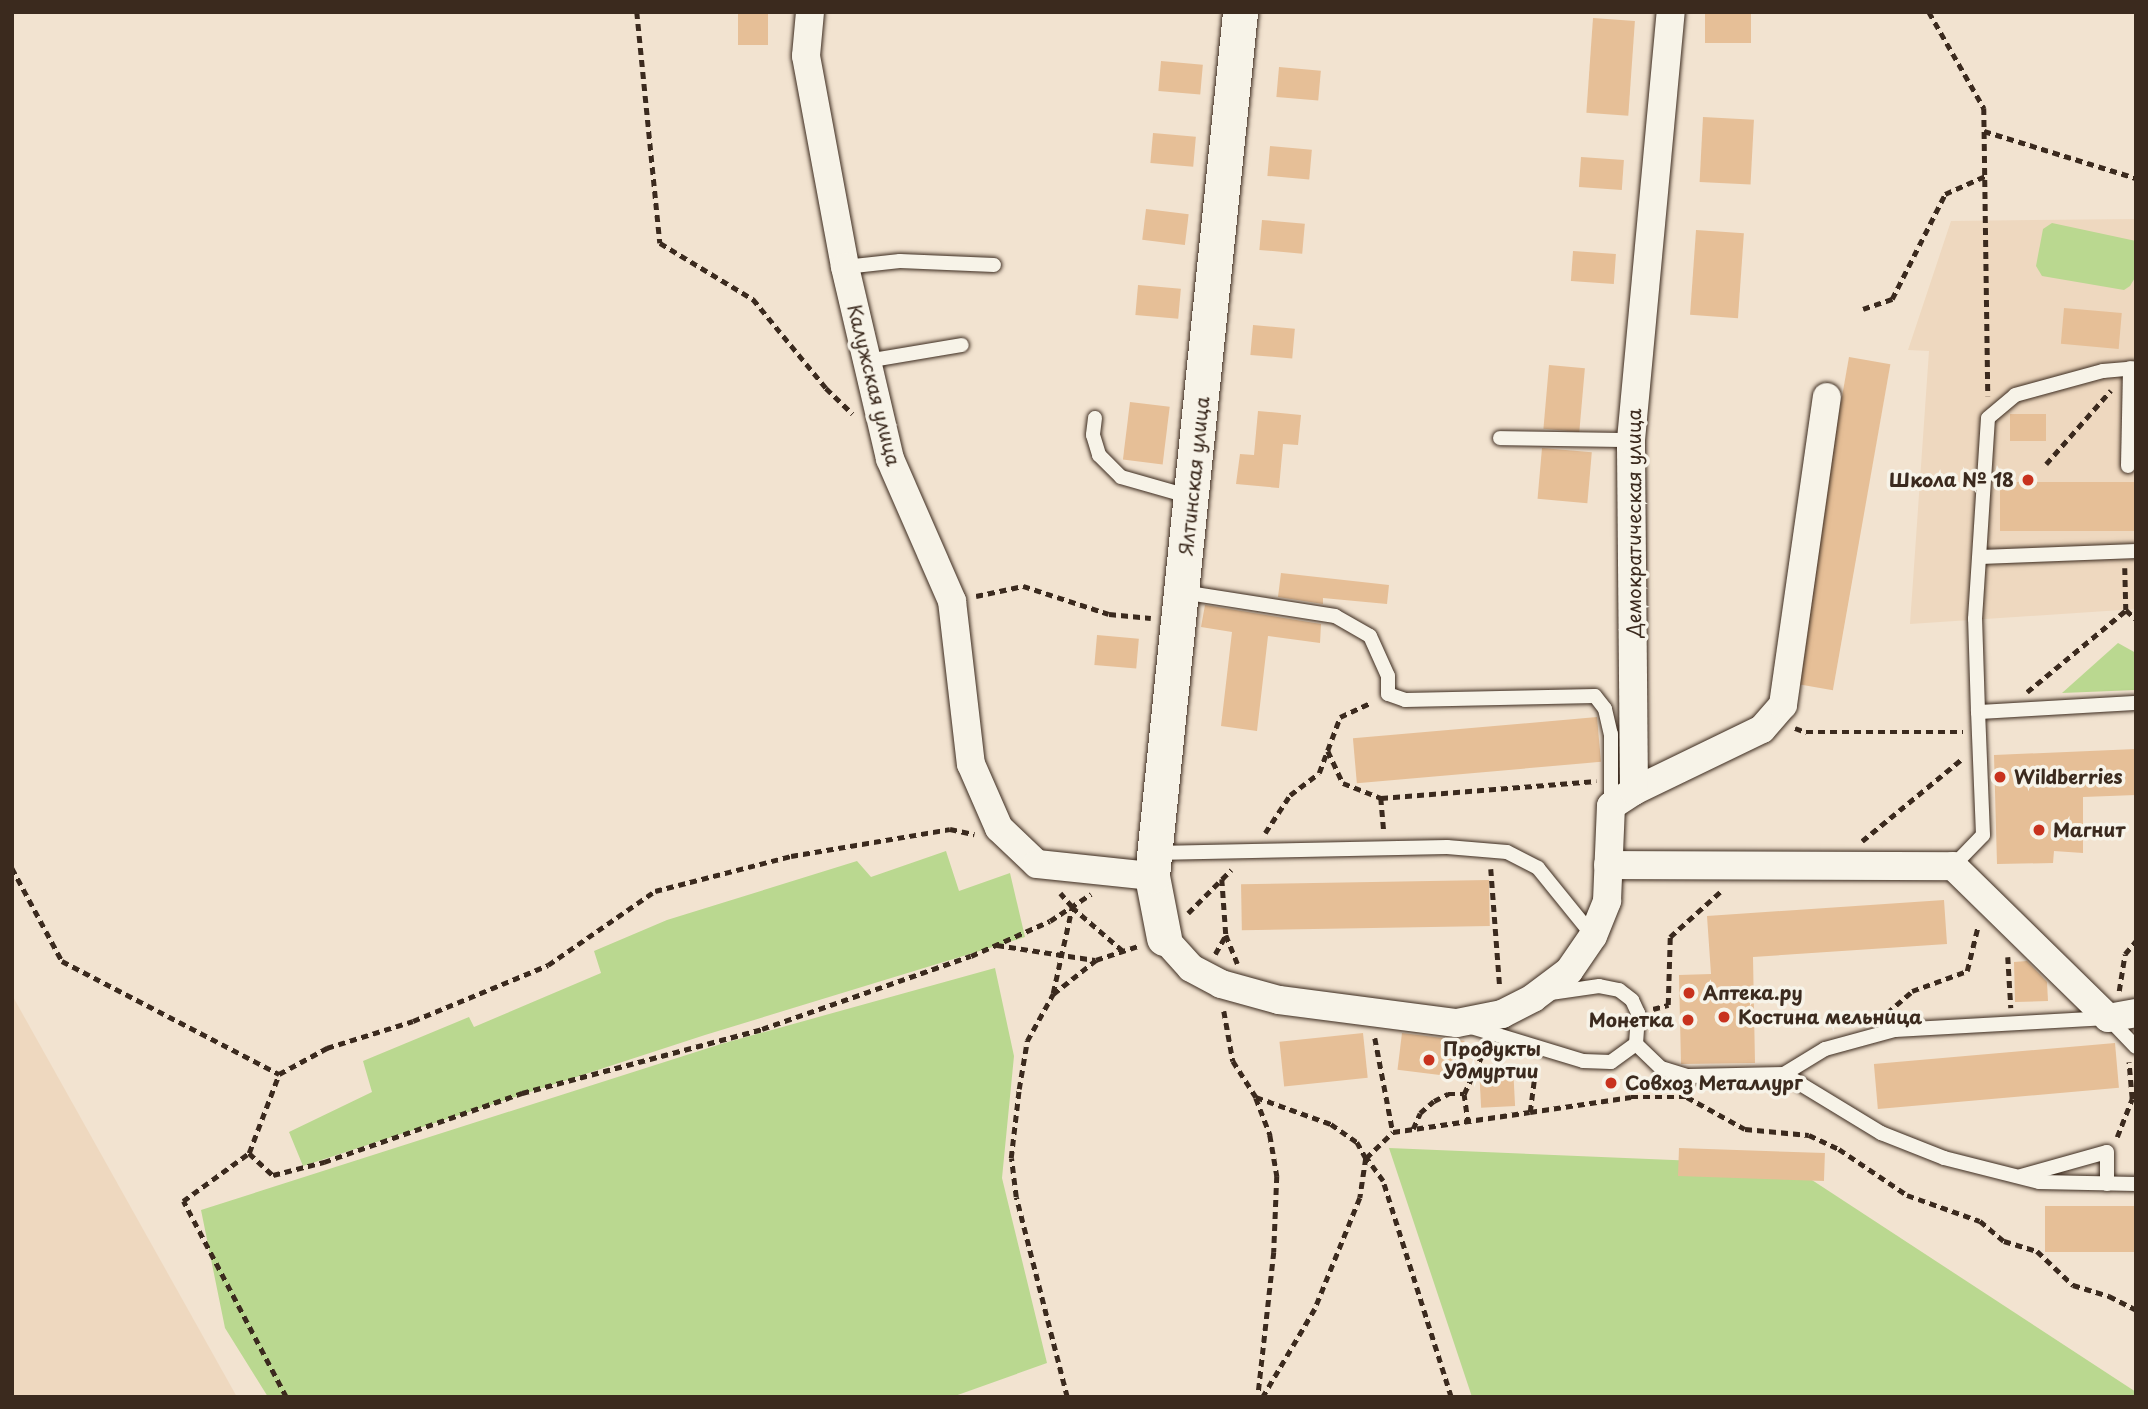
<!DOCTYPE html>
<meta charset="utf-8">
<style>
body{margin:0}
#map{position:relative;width:2148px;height:1409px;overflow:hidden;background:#f2e3d0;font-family:"Playpen Sans",sans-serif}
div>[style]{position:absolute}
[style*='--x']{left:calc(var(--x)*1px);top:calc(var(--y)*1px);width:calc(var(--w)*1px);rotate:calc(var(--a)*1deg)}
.built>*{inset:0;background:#eed8bf}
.green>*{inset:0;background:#bad890}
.building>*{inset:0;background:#e6bf97;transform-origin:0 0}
.path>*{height:4.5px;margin-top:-2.25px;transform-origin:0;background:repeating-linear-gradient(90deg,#3b2a1e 0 7px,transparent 0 12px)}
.roads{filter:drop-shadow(0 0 2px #3b2a1e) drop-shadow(0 0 2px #3b2a1e)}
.service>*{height:14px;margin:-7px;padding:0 7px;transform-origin:7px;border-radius:7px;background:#f7f3e8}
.minor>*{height:28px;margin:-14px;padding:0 14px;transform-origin:14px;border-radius:14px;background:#f7f3e8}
.tertiary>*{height:35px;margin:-17.5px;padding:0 17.5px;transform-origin:17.5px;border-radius:17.5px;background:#f7f3e8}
.dots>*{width:19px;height:19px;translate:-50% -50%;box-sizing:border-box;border:4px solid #f7f3e8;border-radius:50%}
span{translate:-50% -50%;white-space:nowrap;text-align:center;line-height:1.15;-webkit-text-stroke:7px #f7f3e8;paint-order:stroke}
.street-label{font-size:19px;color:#3b2a1e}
.poi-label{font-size:19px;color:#3b2a1e;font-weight:700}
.right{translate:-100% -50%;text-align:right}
.left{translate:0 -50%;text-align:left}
.frame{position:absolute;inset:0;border:14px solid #3b2a1e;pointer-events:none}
</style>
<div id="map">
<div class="built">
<i style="clip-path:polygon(2136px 219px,2136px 609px,1910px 624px,1929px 351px,1908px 350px,1951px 221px)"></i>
<i style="clip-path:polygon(12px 995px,237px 1397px,12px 1397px)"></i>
</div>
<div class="green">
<i style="clip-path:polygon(2052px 223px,2136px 241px,2136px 276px,2130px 286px,2124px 290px,2042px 276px,2036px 266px,2043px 229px)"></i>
<i style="clip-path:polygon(2118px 643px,2136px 653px,2136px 690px,2062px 693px)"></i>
<i style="clip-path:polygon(946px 851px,959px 891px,1010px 873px,1025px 937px,705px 1035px,303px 1166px,289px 1132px,372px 1092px,363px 1061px,469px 1017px,474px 1027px,601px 973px,594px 951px,667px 920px,857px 861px,871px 877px)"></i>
<i style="clip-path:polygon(995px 968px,1014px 1056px,1002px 1178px,1047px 1363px,952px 1397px,268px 1397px,225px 1328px,201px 1210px,721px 1044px)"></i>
<i style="clip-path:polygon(1389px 1148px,1789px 1165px,2136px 1392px,2136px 1397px,1472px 1397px)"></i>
</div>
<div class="building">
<i style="left:738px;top:12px;width:30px;height:33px"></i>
<i style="left:1705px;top:12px;width:46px;height:31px"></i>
<i style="left:1593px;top:18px;width:42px;height:95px;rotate:4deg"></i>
<i style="left:1161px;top:61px;width:42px;height:30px;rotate:5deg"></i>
<i style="left:1279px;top:67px;width:42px;height:30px;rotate:5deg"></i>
<i style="left:1703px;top:117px;width:51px;height:65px;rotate:3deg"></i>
<i style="left:1153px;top:133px;width:43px;height:30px;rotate:5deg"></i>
<i style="left:1270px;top:146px;width:42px;height:30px;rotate:5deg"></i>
<i style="left:1581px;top:157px;width:43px;height:30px;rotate:4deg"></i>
<i style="left:1146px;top:209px;width:43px;height:31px;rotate:7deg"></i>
<i style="left:1262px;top:220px;width:43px;height:30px;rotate:5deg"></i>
<i style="left:1696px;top:230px;width:48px;height:85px;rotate:4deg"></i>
<i style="left:1573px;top:251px;width:43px;height:30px;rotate:4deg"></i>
<i style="left:1138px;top:285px;width:43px;height:30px;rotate:5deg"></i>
<i style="left:2064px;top:308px;width:58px;height:36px;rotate:5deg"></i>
<i style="left:1253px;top:325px;width:42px;height:30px;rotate:5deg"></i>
<i style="left:1849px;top:357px;width:42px;height:331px;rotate:10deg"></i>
<i style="left:1549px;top:365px;width:36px;height:64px;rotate:5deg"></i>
<i style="left:1130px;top:402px;width:40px;height:58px;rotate:7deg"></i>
<i style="clip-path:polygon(1258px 411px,1301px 415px,1298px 445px,1283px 444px,1279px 488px,1236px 484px,1240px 454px,1254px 455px)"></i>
<i style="left:2046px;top:414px;width:27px;height:36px;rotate:90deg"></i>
<i style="left:1542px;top:448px;width:50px;height:51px;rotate:5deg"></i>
<i style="left:2136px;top:482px;width:49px;height:136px;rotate:90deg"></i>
<i style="clip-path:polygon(1281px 573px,1389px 585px,1387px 604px,1323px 598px,1323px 604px,1278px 597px)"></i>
<i style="clip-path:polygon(1205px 605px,1321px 624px,1320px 643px,1268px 636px,1257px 731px,1221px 726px,1232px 632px,1201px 627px)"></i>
<i style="left:1097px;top:635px;width:42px;height:30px;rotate:5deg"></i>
<i style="left:1597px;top:717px;width:45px;height:245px;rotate:85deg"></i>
<i style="clip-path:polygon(2136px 749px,2136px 795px,2083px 797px,2083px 853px,2054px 851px,2053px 863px,1997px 864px,1994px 755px)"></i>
<i style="left:1489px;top:880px;width:46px;height:248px;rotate:89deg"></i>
<i style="clip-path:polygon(1944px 900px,1947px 944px,1753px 957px,1755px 1063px,1681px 1064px,1679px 975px,1711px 974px,1707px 916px)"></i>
<i style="clip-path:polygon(2027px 961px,2047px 982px,2048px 1001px,2015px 1002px,2014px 962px)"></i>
<i style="left:1363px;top:1033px;width:45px;height:84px;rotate:84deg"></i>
<i style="left:1402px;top:1033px;width:63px;height:37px;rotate:7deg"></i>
<i style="left:2115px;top:1043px;width:45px;height:242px;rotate:85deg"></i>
<i style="left:1513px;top:1066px;width:40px;height:34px;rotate:87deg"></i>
<i style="left:1679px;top:1148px;width:146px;height:28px;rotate:2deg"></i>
<i style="left:2045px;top:1206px;width:91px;height:46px"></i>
</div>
<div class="path">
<i style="--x:637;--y:12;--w:232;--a:84.3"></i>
<i style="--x:660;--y:243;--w:109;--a:31.1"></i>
<i style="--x:753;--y:299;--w:115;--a:50.6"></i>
<i style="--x:826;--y:388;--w:37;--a:44"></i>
<i style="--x:1929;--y:12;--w:111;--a:60.2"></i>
<i style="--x:1984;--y:108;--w:288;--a:89.2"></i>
<i style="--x:1984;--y:131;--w:159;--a:17.2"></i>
<i style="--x:1863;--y:309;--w:31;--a:-19"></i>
<i style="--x:1892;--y:299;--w:118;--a:-63.2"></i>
<i style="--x:1945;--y:194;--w:44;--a:-24.2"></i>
<i style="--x:2046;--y:464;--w:98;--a:-48.7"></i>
<i style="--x:2125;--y:568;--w:42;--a:88.6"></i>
<i style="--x:976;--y:596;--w:48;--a:-12"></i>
<i style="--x:1023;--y:586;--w:90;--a:18"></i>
<i style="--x:1109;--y:614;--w:42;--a:5.4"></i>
<i style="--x:2027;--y:692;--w:129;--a:-39.6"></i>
<i style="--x:2126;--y:610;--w:13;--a:42"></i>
<i style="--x:1795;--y:728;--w:12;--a:20"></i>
<i style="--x:1806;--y:732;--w:157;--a:0"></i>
<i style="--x:1328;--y:751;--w:35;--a:65"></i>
<i style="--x:1343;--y:783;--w:41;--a:21.5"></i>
<i style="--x:1381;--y:798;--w:216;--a:-4.5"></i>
<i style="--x:1381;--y:798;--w:34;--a:85"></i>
<i style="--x:1265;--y:833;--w:45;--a:-56.7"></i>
<i style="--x:1290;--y:795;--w:36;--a:-37"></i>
<i style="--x:1319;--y:773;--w:60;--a:-69.4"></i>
<i style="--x:1340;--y:717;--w:35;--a:-25"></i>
<i style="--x:1862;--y:841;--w:131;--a:-39.4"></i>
<i style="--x:12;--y:868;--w:106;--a:61.7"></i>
<i style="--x:62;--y:961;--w:245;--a:27.5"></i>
<i style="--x:1491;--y:869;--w:120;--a:85.7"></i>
<i style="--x:1222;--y:879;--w:56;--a:85.9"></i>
<i style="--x:1226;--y:935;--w:31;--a:68"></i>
<i style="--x:1072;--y:907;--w:67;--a:40.8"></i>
<i style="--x:1188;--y:913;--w:61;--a:-45"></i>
<i style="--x:997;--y:945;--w:99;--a:8.7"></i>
<i style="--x:1215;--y:954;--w:22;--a:-60"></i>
<i style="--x:2008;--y:957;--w:51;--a:86.6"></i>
<i style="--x:2119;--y:991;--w:37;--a:-81"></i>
<i style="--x:2125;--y:954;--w:17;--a:-50"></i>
<i style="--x:1053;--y:993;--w:88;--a:-77.5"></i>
<i style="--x:1072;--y:907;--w:18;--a:-131"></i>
<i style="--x:1653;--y:1009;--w:16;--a:-15"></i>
<i style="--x:1668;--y:1005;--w:68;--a:-88.3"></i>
<i style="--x:1670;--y:937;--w:69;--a:-42"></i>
<i style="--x:1224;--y:1011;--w:51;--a:79.8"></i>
<i style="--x:1233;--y:1061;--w:43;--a:57.4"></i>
<i style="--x:1256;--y:1097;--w:80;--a:19.8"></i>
<i style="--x:1331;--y:1124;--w:32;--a:35"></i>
<i style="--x:1357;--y:1142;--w:18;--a:61"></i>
<i style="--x:1366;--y:1158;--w:40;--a:98.5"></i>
<i style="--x:1360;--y:1198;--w:120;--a:112.1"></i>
<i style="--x:1315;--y:1309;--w:102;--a:120.6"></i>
<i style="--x:1887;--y:1013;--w:33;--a:-41"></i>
<i style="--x:1912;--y:991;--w:59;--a:-20"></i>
<i style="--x:1967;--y:971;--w:46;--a:-76.3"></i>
<i style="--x:1375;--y:1038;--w:96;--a:79.2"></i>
<i style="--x:1256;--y:1098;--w:40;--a:69"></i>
<i style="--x:1270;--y:1135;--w:42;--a:80.3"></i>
<i style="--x:1277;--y:1176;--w:76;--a:92.3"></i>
<i style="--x:1274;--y:1252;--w:146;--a:96.3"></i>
<i style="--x:1530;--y:1112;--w:102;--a:-8.4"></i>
<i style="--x:1631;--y:1097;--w:56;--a:0"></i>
<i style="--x:1687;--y:1097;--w:66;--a:28.9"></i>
<i style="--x:1745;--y:1129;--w:64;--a:5.4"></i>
<i style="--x:1809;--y:1135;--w:33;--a:25"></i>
<i style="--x:1839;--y:1149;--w:82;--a:34.1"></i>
<i style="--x:1907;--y:1195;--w:77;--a:19.6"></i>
<i style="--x:1980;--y:1221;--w:31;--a:40"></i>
<i style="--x:2004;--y:1241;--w:34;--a:17"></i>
<i style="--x:2037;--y:1251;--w:50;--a:43.4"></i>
<i style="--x:2073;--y:1285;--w:38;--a:17"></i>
<i style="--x:2109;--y:1296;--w:30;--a:27"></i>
<i style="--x:1468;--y:1124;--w:30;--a:-98"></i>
<i style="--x:1464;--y:1094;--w:50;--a:-65"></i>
<i style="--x:1413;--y:1129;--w:17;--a:-66"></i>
<i style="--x:1420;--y:1113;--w:18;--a:-41"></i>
<i style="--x:1434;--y:1101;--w:16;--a:-27"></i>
<i style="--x:1448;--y:1094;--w:16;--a:0"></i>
<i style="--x:2117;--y:1137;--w:41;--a:-68.5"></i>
<i style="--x:2132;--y:1099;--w:37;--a:-95"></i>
<i style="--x:249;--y:1153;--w:33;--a:43"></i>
<i style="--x:273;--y:1175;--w:53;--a:-14.3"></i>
<i style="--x:324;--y:1162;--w:210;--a:-19.2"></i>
<i style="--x:522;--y:1093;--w:248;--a:-14.9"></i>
<i style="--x:762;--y:1029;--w:221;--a:-19.3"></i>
<i style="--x:971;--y:956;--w:86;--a:-23.9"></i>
<i style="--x:1050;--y:921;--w:49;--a:-33.4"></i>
<i style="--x:286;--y:1397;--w:221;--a:-117.7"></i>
<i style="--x:183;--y:1201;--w:82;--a:-36"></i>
<i style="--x:249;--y:1153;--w:85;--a:-69.2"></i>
<i style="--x:279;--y:1074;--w:55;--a:-28.4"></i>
<i style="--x:327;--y:1048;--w:90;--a:-17.4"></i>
<i style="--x:413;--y:1021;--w:146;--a:-22.5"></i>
<i style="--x:548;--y:965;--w:130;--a:-34.7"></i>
<i style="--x:655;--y:891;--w:140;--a:-14.4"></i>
<i style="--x:791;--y:856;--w:161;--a:-9.6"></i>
<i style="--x:950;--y:829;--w:25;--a:12"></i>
<i style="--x:1067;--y:1397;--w:206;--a:-104.3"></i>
<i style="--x:1016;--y:1197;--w:39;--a:-97"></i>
<i style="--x:1011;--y:1158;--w:69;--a:-83.4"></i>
<i style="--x:1019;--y:1089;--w:49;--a:-80.5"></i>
<i style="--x:1027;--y:1041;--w:54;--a:-61"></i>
<i style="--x:1053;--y:994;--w:55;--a:-38.3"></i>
<i style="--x:1096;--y:960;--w:44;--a:-18.4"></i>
<i style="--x:1451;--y:1397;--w:226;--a:-107.5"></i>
<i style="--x:1383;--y:1181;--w:29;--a:-126"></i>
<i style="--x:1366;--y:1158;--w:37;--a:-44"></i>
<i style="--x:1393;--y:1132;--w:138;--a:-8.3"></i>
<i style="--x:1530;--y:1112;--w:47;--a:-82.7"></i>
</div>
<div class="roads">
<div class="service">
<i style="--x:845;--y:267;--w:55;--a:-6.2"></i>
<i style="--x:900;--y:261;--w:94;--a:2.4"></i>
<i style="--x:867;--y:361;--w:96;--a:-9.6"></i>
<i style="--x:1095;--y:418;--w:17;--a:97"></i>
<i style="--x:1093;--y:435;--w:21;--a:73"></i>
<i style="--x:1099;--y:455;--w:31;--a:45"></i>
<i style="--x:1121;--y:477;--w:73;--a:15.9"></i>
<i style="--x:1500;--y:438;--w:131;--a:0.9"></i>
<i style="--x:2128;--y:466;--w:98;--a:-88.8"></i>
<i style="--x:1981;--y:557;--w:155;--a:-2.2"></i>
<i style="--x:1182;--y:592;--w:155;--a:8.9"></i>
<i style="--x:1335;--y:616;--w:40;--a:29.7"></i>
<i style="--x:1370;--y:636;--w:44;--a:65.8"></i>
<i style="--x:1388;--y:676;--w:18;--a:90"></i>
<i style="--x:1388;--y:694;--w:18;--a:19"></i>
<i style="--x:1405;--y:700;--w:190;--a:-1.2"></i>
<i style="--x:1595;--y:696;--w:16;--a:52"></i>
<i style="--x:1605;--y:709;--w:26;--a:77"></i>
<i style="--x:1611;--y:734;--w:72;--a:90"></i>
<i style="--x:1978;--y:712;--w:93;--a:-91.8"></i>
<i style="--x:1975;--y:619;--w:201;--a:-86.3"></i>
<i style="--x:1988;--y:418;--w:35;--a:-40"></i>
<i style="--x:2015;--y:395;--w:91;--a:-15.3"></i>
<i style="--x:2103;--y:371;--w:33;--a:-5"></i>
<i style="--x:1155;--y:853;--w:292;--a:-1.2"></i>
<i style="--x:1447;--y:847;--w:60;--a:4.8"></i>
<i style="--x:1507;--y:852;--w:35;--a:27"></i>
<i style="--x:1538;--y:868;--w:87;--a:51"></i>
<i style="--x:1953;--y:866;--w:43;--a:-45.9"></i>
<i style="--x:1983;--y:835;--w:123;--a:-92.3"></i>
<i style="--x:1978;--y:712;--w:158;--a:-3.3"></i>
<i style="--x:1468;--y:1026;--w:120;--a:16.9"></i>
<i style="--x:1583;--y:1061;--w:28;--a:2"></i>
<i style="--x:1611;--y:1062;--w:31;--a:-36"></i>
<i style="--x:1636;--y:1044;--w:31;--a:-86"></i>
<i style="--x:1638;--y:1013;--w:14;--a:-115"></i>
<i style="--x:1632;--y:1000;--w:16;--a:-142"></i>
<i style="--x:1619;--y:990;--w:20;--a:-169"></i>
<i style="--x:1599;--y:986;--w:49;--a:171.7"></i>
<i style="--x:1636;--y:1044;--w:35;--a:44"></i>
<i style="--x:1661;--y:1068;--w:28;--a:17"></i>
<i style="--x:1688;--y:1076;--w:96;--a:-1.2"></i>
<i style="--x:1784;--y:1074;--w:48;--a:-31.4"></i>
<i style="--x:1825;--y:1049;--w:73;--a:-15.2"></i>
<i style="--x:1895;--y:1030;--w:213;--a:-3.2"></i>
<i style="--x:2108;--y:1018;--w:40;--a:46"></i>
<i style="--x:1784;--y:1074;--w:114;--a:31.3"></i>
<i style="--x:1881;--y:1133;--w:68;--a:21.6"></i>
<i style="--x:1944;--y:1158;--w:98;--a:14.2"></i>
<i style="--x:2039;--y:1182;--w:97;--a:1.2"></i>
<i style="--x:2021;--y:1176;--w:89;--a:-15.6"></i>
<i style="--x:2107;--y:1152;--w:32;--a:90"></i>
</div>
<div class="minor">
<i style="--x:810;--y:12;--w:44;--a:95.2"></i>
<i style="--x:806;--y:56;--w:215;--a:79.5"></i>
<i style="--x:845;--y:267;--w:197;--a:76.8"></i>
<i style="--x:890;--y:459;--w:155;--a:66.4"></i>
<i style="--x:952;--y:601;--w:164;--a:83.4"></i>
<i style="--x:971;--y:764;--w:70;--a:66.4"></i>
<i style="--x:999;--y:828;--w:52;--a:43.5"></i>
<i style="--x:1037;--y:864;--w:116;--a:6"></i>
<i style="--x:1634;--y:791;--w:142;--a:-25.8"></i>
<i style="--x:1762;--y:729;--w:32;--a:-49"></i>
<i style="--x:1783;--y:705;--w:311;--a:-81.9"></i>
<i style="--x:1608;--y:865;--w:345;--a:0.2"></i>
<i style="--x:1953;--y:866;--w:217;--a:44.4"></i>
<i style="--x:2108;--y:1018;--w:28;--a:-10"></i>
<i style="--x:1164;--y:938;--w:40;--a:48"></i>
<i style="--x:1191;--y:968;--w:34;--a:28"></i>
<i style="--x:1221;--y:984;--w:60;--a:15.4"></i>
<i style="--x:1279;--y:1000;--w:179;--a:7.4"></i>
<i style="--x:1457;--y:1023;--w:46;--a:-11.3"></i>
<i style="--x:1502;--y:1014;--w:35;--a:-27"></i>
<i style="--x:1533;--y:998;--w:45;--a:-36.9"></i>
<i style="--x:1569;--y:971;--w:42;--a:-55.6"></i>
<i style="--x:1593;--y:936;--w:38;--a:-68"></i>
<i style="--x:1607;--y:901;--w:95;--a:-87.6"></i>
<i style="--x:1611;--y:806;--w:27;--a:-33"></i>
<i style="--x:1634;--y:791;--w:351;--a:-90.5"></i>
<i style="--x:1631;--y:440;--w:430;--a:-84.7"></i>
</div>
<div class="tertiary">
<i style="--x:1164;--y:938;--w:63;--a:-101"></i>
<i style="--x:1152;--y:876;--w:868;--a:-84.18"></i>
</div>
</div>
<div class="dots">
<i style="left:2028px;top:480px;background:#c8321e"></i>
<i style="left:2000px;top:777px;background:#c8321e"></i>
<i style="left:2039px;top:830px;background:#c8321e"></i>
<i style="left:1689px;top:993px;background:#c8321e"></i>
<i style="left:1724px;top:1017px;background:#c8321e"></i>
<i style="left:1688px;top:1020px;background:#c8321e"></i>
<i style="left:1429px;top:1060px;background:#c8321e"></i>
<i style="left:1611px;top:1083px;background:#c8321e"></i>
</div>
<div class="street-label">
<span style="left:874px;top:385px;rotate:76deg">Калужская улица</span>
<span style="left:1194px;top:476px;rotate:-84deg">Ялтинская улица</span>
<span style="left:1634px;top:523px;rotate:-90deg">Демократическая улица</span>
</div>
<div class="poi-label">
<span class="right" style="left:2014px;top:480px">Школа № 18</span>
<span class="left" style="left:2014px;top:777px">Wildberries</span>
<span class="left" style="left:2053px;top:830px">Магнит</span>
<span class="left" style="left:1703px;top:993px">Аптека.ру</span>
<span class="left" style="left:1738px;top:1017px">Костина мельница</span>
<span class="right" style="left:1674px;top:1020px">Монетка</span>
<span class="left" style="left:1443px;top:1060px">Продукты<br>Удмуртии</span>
<span class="left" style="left:1625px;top:1083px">Совхоз Металлург</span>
</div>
<div class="frame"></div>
</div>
